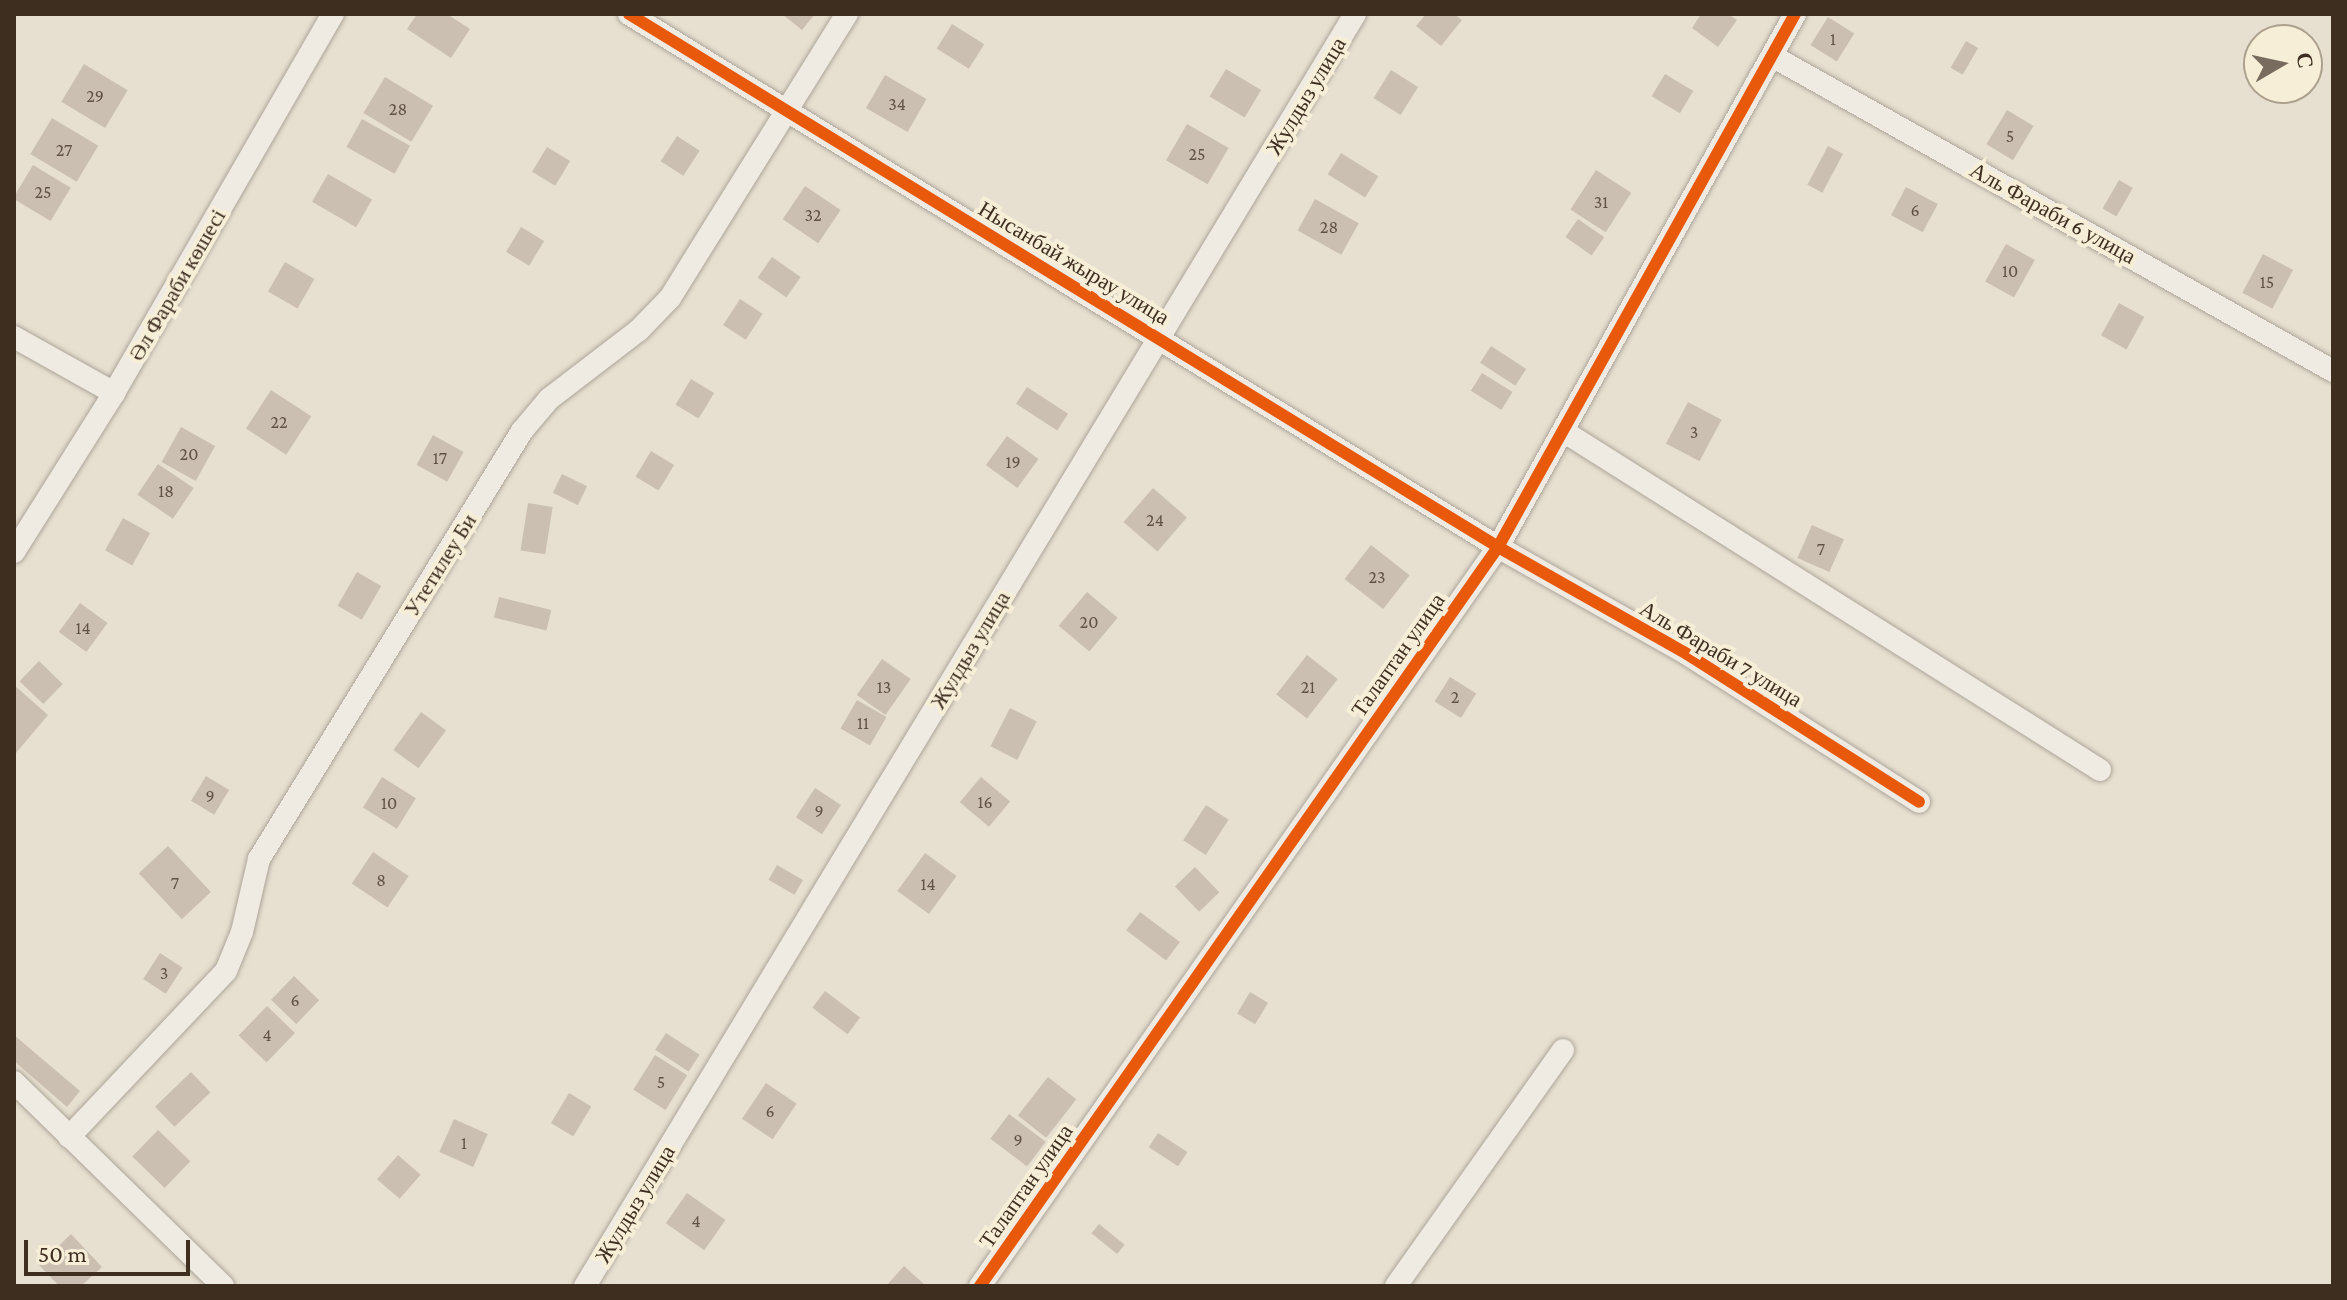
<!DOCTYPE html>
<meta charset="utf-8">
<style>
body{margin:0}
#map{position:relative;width:2347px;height:1300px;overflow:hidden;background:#e7e0d1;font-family:"Crimson Pro",serif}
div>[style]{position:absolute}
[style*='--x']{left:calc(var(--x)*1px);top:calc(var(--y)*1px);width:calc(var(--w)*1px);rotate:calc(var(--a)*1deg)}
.building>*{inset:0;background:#cbbfb2;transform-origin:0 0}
.roads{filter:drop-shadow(0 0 2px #ada599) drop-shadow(0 0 2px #ada599)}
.minor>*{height:22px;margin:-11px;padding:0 11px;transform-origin:11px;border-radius:11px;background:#efebe3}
.cycleway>*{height:12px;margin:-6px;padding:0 6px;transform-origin:6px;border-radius:6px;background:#e8590c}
span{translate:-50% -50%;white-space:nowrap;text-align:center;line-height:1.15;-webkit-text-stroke:8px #f7eed8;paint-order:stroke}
.number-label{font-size:18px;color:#605244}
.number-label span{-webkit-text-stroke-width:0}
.street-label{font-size:22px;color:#3d2e20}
.frame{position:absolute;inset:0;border:16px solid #3d2e20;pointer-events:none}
.north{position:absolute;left:2243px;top:24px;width:80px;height:80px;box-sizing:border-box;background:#f7eed8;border:2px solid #ada18e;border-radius:50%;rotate:81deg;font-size:22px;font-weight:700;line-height:32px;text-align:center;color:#3d2e20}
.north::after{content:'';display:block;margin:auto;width:28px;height:36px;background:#786c5e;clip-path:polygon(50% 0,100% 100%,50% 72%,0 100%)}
.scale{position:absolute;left:24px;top:1240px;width:166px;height:36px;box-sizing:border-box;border:4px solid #3d2e20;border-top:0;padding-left:10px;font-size:24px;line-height:28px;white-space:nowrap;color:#3d2e20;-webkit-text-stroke:6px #f7eed8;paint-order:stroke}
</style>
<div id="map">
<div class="building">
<i style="clip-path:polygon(417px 14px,447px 14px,470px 29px,451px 58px,407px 29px)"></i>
<i style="clip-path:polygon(782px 14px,815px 14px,802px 30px)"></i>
<i style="clip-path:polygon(1426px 14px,1454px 14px,1462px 20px,1441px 46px,1416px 26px)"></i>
<i style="clip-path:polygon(1701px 14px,1728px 14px,1737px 20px,1718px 47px,1692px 28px)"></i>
<i style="left:1828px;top:17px;width:31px;height:33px;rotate:32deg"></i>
<i style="left:952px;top:24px;width:38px;height:29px;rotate:32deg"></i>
<i style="left:1966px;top:41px;width:14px;height:31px;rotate:30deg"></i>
<i style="left:84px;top:64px;width:51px;height:44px;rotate:31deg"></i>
<i style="left:1226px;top:69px;width:41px;height:32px;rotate:31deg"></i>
<i style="left:1391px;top:70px;width:32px;height:33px;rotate:32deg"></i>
<i style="left:1665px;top:74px;width:33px;height:26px;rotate:31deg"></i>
<i style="left:885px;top:75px;width:48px;height:38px;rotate:30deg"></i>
<i style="left:385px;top:77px;width:56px;height:42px;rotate:31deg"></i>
<i style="left:2007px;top:110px;width:31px;height:40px;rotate:31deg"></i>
<i style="left:52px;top:118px;width:54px;height:42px;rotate:31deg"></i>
<i style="left:362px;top:119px;width:55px;height:32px;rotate:29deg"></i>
<i style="left:1187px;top:124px;width:48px;height:42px;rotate:30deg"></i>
<i style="left:677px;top:136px;width:27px;height:30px;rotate:33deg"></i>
<i style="left:1828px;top:146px;width:17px;height:44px;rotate:28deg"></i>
<i style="left:547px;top:147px;width:27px;height:29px;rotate:31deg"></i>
<i style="left:1341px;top:153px;width:44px;height:25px;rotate:32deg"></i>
<i style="left:33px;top:165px;width:44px;height:39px;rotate:31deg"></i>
<i style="left:1596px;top:170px;width:42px;height:47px;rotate:33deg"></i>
<i style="left:328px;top:174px;width:51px;height:32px;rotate:30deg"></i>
<i style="left:2119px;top:180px;width:16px;height:33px;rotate:30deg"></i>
<i style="left:805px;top:186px;width:43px;height:40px;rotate:34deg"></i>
<i style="left:1906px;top:187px;width:36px;height:32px;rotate:28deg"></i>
<i style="left:1315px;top:199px;width:50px;height:36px;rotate:29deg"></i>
<i style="left:1578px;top:219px;width:32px;height:22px;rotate:35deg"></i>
<i style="left:521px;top:227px;width:27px;height:29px;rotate:31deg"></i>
<i style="left:2006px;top:244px;width:33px;height:43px;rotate:29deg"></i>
<i style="left:2263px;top:254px;width:34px;height:44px;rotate:28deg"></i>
<i style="left:772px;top:257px;width:35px;height:25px;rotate:35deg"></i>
<i style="left:285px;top:262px;width:34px;height:34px;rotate:30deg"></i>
<i style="left:740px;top:299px;width:27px;height:31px;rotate:33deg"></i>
<i style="left:2119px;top:303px;width:29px;height:37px;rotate:29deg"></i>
<i style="left:1491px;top:346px;width:42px;height:20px;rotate:33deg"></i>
<i style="left:1482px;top:373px;width:36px;height:21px;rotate:32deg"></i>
<i style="left:691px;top:379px;width:27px;height:30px;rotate:31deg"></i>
<i style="left:1027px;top:387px;width:49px;height:20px;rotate:33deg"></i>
<i style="left:271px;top:390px;width:48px;height:46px;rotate:33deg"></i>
<i style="left:1688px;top:402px;width:38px;height:47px;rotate:28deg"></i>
<i style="left:181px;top:427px;width:39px;height:40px;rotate:29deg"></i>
<i style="left:433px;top:435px;width:35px;height:34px;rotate:29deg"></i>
<i style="left:1007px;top:436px;width:39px;height:36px;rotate:36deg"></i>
<i style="left:651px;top:451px;width:27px;height:30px;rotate:31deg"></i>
<i style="left:158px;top:464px;width:43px;height:37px;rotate:34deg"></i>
<i style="left:562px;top:474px;width:28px;height:21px;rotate:26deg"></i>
<i style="left:1153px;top:488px;width:45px;height:45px;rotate:41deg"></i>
<i style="left:528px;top:503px;width:25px;height:48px;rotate:9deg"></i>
<i style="left:123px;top:518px;width:31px;height:37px;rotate:29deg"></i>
<i style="left:1812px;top:525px;width:35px;height:36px;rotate:24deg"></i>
<i style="left:1371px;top:545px;width:49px;height:43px;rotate:38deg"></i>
<i style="left:357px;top:572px;width:28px;height:39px;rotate:30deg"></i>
<i style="left:1087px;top:592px;width:40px;height:44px;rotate:40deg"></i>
<i style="left:499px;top:597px;width:54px;height:21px;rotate:14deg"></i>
<i style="left:80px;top:603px;width:34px;height:36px;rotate:36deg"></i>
<i style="left:1307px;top:655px;width:39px;height:50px;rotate:38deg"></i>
<i style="left:882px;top:659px;width:35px;height:44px;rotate:35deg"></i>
<i style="left:39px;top:661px;width:33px;height:28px;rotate:44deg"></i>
<i style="left:1450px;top:677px;width:31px;height:29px;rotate:32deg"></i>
<i style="clip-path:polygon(14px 685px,48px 715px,16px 753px,14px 751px)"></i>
<i style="left:857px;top:700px;width:34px;height:33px;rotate:30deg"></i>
<i style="left:1010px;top:708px;width:30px;height:43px;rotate:27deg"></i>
<i style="left:421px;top:712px;width:31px;height:47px;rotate:36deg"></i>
<i style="left:206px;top:776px;width:27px;height:29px;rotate:31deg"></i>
<i style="left:382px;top:777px;width:40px;height:36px;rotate:32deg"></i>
<i style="left:981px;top:777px;width:38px;height:33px;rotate:40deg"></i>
<i style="left:815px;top:788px;width:31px;height:35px;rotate:33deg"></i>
<i style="left:1206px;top:805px;width:27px;height:42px;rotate:33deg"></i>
<i style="left:168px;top:846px;width:63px;height:40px;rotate:47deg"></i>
<i style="left:373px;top:852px;width:43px;height:38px;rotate:34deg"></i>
<i style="left:925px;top:853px;width:39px;height:47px;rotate:36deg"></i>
<i style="left:777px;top:865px;width:30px;height:17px;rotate:30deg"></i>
<i style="left:1195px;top:867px;width:35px;height:28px;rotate:46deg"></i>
<i style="left:1140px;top:912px;width:50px;height:23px;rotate:37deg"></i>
<i style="left:160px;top:953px;width:27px;height:31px;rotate:33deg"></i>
<i style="left:294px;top:976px;width:35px;height:33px;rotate:44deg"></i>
<i style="left:825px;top:991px;width:44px;height:21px;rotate:37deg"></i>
<i style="left:1250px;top:992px;width:21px;height:25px;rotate:31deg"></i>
<i style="left:267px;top:1006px;width:39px;height:41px;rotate:44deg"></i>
<i style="left:666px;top:1033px;width:40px;height:20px;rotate:33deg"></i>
<i style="clip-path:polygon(14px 1035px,80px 1091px,67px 1107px,14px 1061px)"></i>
<i style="left:655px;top:1055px;width:38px;height:41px;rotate:32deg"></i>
<i style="left:191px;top:1072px;width:28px;height:50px;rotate:46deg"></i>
<i style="left:1048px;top:1077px;width:36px;height:49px;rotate:38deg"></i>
<i style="left:766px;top:1083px;width:37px;height:43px;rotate:34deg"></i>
<i style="left:569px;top:1093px;width:26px;height:35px;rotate:31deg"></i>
<i style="left:1009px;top:1114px;width:46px;height:31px;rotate:37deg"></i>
<i style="left:454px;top:1119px;width:37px;height:36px;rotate:24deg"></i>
<i style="left:158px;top:1130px;width:45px;height:37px;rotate:44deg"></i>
<i style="left:1158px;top:1133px;width:35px;height:17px;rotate:33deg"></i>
<i style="left:398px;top:1155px;width:30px;height:32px;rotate:41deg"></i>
<i style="left:687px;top:1193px;width:47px;height:37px;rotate:35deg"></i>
<i style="left:1099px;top:1224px;width:33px;height:12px;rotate:39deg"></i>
<i style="clip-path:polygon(71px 1234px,102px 1267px,81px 1286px,59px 1286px,39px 1265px)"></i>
<i style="clip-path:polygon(904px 1266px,924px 1284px,922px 1286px,886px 1286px)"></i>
</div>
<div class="roads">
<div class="minor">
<i style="--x:629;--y:14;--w:1019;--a:31.52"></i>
<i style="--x:1498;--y:547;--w:217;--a:29.5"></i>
<i style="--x:1687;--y:654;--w:275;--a:32.5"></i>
<i style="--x:1772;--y:56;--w:643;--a:29.31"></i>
<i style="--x:14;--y:337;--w:115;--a:29.2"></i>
<i style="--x:1563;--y:431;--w:635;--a:32.26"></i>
<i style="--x:14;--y:552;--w:188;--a:-57.8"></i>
<i style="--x:114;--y:393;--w:438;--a:-60"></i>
<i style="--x:14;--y:1082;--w:292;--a:44.3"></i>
<i style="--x:69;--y:1137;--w:228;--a:-46.6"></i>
<i style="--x:226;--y:971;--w:42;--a:-67.7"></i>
<i style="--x:242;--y:932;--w:75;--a:-76.9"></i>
<i style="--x:259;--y:859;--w:502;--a:-58.43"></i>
<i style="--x:522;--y:431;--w:42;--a:-49.8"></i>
<i style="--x:549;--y:399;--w:113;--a:-37.5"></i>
<i style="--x:639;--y:330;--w:45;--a:-45.9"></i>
<i style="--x:670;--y:298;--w:335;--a:-58.1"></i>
<i style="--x:585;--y:1286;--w:1487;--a:-58.81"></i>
<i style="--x:980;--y:1286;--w:902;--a:-54.97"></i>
<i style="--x:1498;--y:547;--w:610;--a:-60.87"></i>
<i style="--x:1396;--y:1286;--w:289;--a:-54.7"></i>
</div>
</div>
<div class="cycleway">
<i style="--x:629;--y:14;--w:1019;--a:31.52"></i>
<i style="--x:1498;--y:547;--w:217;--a:29.5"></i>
<i style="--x:1687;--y:654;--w:275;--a:32.5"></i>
<i style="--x:980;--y:1286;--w:902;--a:-54.97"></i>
<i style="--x:1498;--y:547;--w:610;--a:-60.87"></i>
</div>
<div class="number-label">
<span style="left:1833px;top:39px">1</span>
<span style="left:95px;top:96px">29</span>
<span style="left:897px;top:104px">34</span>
<span style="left:398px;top:109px">28</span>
<span style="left:2010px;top:136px">5</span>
<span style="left:64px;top:150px">27</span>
<span style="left:1197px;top:154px">25</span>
<span style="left:43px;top:192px">25</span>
<span style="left:1601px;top:202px">31</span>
<span style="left:1915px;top:210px">6</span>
<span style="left:813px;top:215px">32</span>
<span style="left:1329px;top:227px">28</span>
<span style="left:2010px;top:271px">10</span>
<span style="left:2267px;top:282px">15</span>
<span style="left:279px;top:422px">22</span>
<span style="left:1694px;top:432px">3</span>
<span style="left:189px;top:454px">20</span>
<span style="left:440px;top:458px">17</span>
<span style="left:1013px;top:462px">19</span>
<span style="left:166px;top:491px">18</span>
<span style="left:1155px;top:520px">24</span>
<span style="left:1821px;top:549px">7</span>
<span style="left:1377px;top:577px">23</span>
<span style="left:1089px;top:622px">20</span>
<span style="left:83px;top:628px">14</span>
<span style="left:884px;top:687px">13</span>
<span style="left:1308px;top:687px">21</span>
<span style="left:1455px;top:697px">2</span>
<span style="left:863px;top:723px">11</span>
<span style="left:210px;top:796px">9</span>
<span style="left:985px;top:802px">16</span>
<span style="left:389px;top:803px">10</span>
<span style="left:819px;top:811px">9</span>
<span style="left:381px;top:880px">8</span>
<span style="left:175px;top:883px">7</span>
<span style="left:928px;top:884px">14</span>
<span style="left:164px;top:973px">3</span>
<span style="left:295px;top:1000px">6</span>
<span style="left:267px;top:1035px">4</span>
<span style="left:661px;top:1082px">5</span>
<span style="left:770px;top:1111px">6</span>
<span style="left:1018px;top:1140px">9</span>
<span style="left:464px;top:1143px">1</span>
<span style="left:696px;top:1221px">4</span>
</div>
<div class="street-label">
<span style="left:1306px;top:96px;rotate:-59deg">Жулдыз улица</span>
<span style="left:2053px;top:213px;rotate:29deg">Аль Фараби 6 улица</span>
<span style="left:1074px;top:263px;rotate:31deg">Нысанбай жырау улица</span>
<span style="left:177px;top:285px;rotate:-60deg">Әл Фараби көшесі</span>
<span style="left:440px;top:565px;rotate:-58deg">Утетилеу Би</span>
<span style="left:970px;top:650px;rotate:-59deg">Жулдыз улица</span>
<span style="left:1721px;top:654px;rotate:31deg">Аль Фараби 7 улица</span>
<span style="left:1398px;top:655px;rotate:-55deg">Талаптан улица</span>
<span style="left:1026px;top:1186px;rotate:-55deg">Талаптан улица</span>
<span style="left:635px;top:1204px;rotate:-59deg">Жулдыз улица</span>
</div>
<div class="frame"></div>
<div class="north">С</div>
<div class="scale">50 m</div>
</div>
